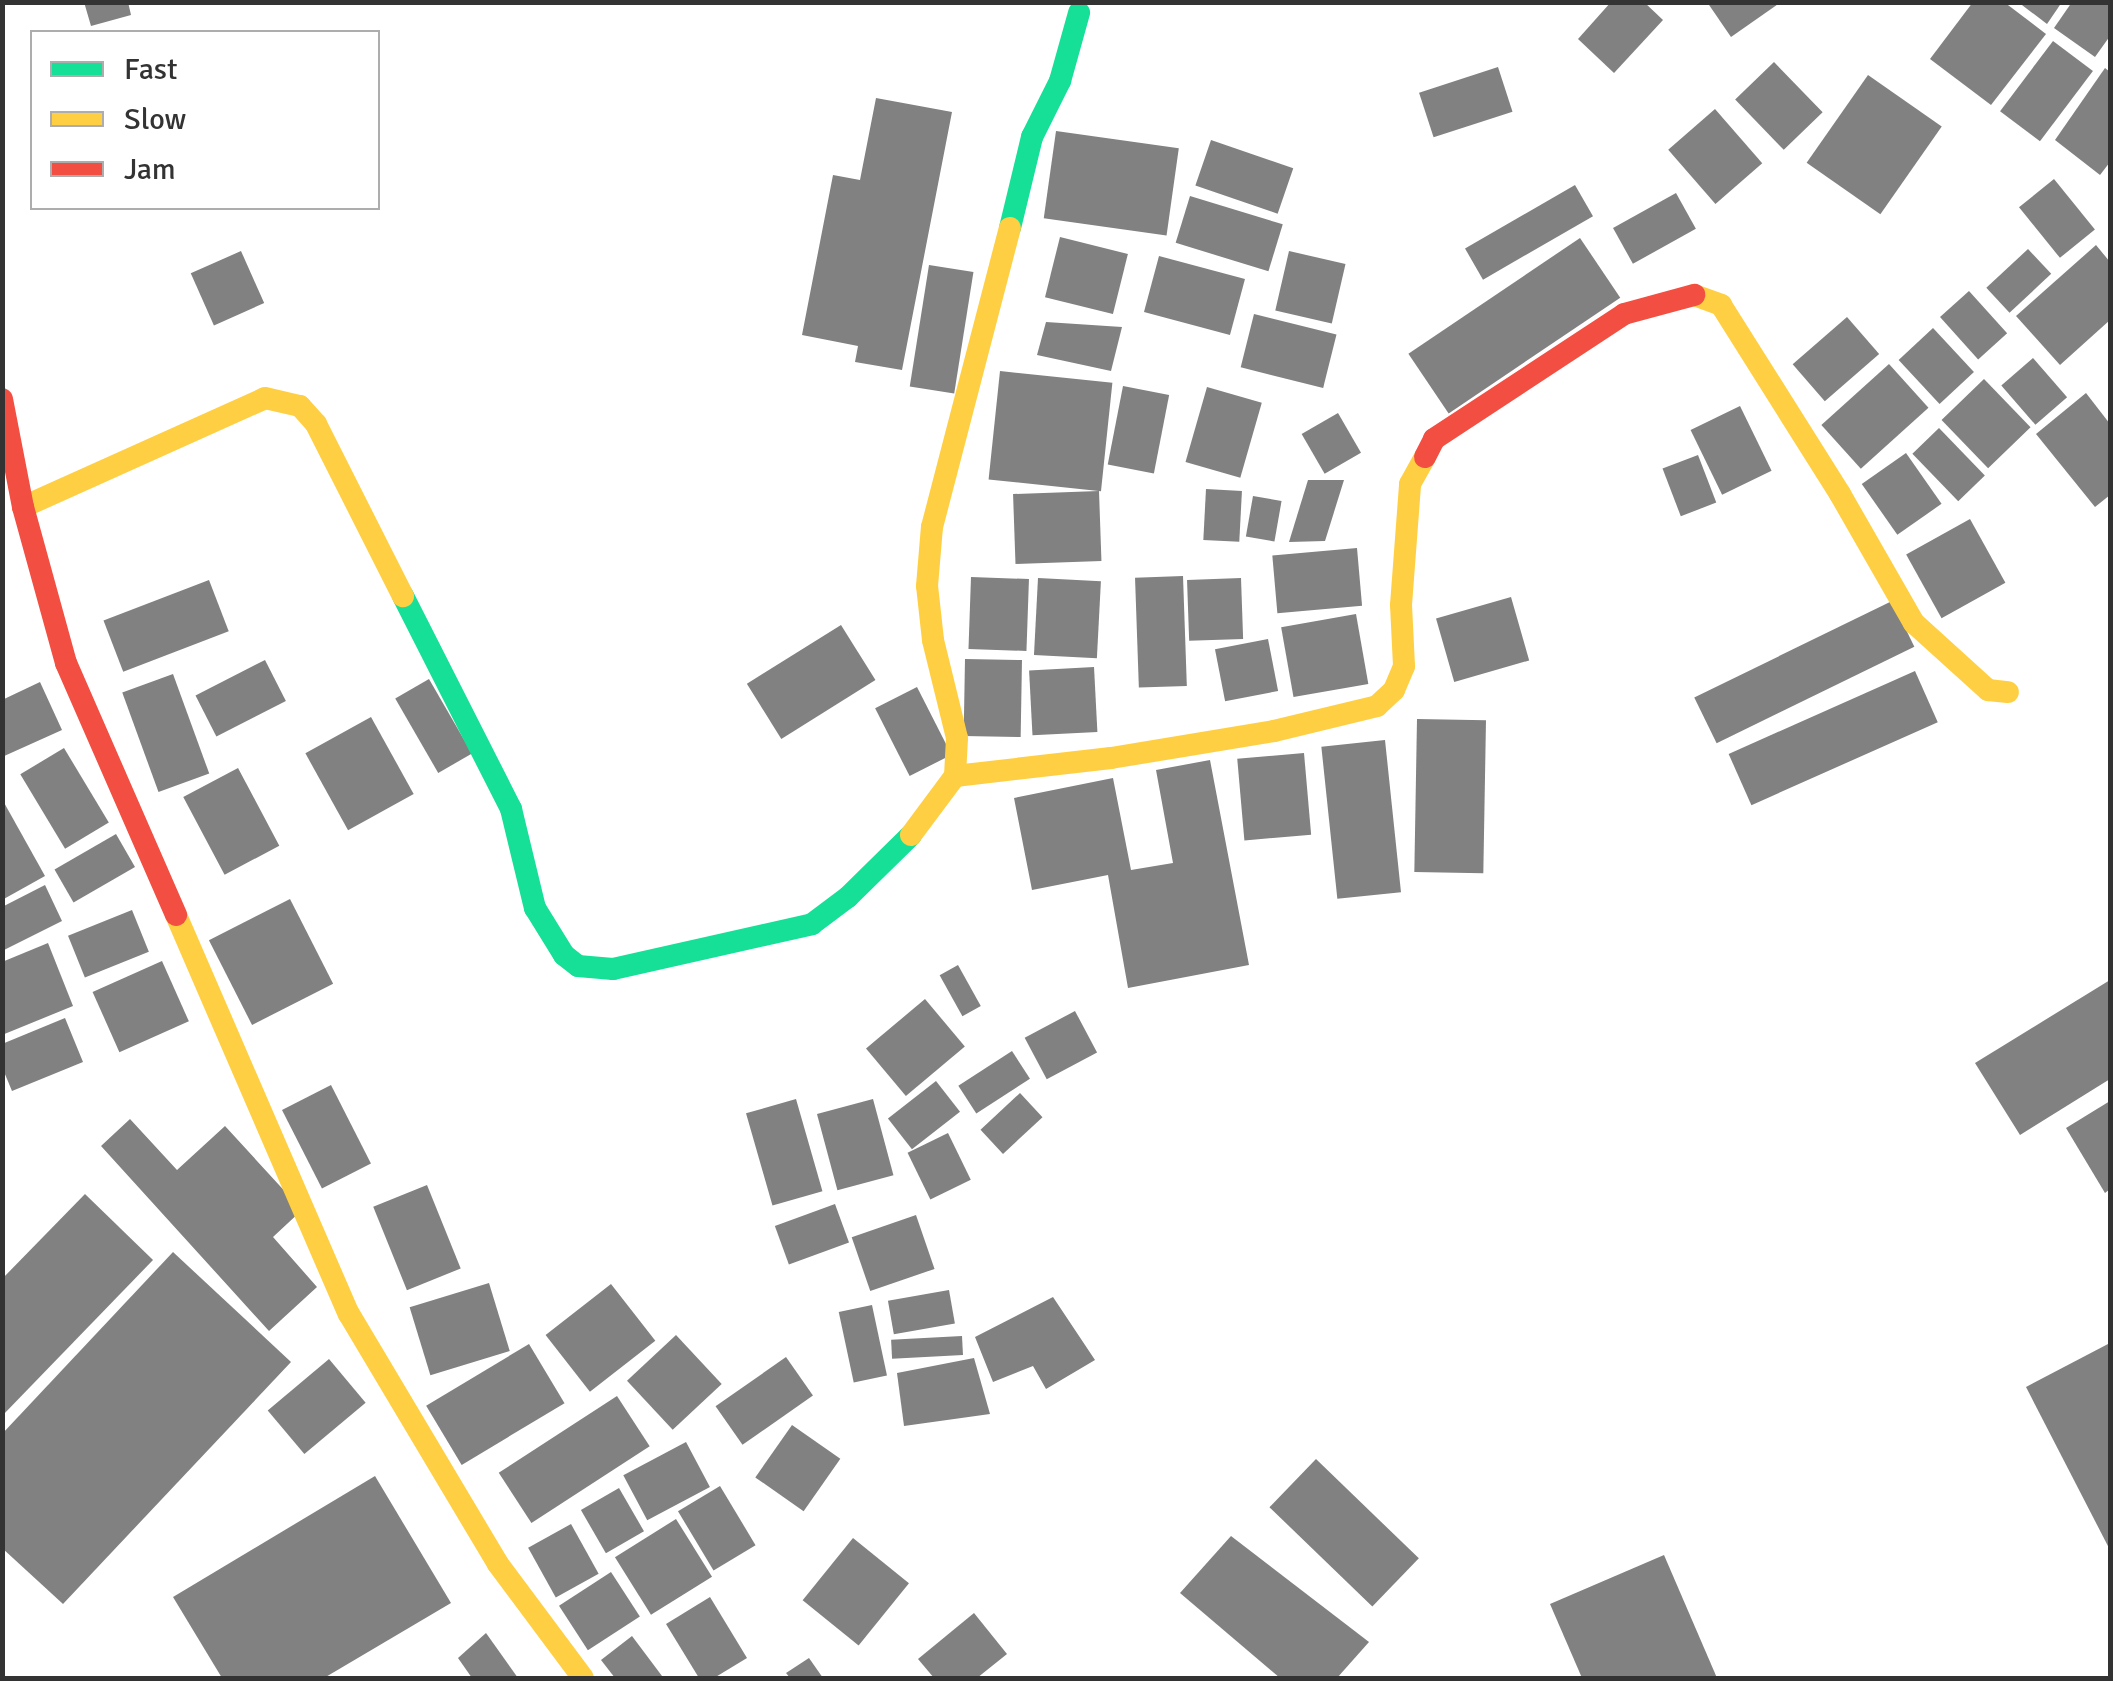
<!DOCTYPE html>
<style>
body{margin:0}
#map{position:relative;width:2113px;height:1681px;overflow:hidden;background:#fff;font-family:Signika,sans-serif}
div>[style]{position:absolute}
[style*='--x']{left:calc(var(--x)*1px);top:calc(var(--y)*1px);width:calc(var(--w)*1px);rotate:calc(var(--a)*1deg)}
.building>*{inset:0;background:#818181;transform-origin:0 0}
.fast>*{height:22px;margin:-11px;padding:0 11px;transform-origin:11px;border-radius:11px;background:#16e098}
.slow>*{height:22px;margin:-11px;padding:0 11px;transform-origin:11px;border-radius:11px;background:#ffcf43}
.jam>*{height:22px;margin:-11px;padding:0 11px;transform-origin:11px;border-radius:11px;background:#f24e42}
span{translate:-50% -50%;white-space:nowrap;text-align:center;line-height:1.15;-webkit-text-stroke:10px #fff;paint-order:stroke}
.frame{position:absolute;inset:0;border:5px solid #333;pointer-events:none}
.legend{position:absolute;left:30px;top:30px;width:350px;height:180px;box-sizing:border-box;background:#fff;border:2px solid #adadad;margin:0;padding:12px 18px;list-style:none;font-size:30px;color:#333}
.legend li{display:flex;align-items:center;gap:20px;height:50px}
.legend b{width:50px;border:2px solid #adadad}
</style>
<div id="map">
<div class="building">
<i style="clip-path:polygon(84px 2px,128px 2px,131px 15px,91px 26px)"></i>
<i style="clip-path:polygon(1611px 2px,1644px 2px,1663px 20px,1614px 73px,1578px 39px)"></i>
<i style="clip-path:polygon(1707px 2px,1781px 2px,1731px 37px)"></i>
<i style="clip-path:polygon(1973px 2px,2004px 2px,2046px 34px,1991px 105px,1930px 59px)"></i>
<i style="clip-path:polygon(2018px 2px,2062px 2px,2047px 24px)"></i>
<i style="clip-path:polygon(2072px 2px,2110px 2px,2110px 36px,2095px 57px,2054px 28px)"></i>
<i style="left:2053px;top:41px;width:50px;height:88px;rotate:37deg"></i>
<i style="left:1774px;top:62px;width:70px;height:54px;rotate:46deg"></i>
<i style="left:1498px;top:67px;width:47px;height:83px;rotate:72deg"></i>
<i style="clip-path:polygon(2105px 68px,2110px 72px,2110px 162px,2100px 175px,2055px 140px)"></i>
<i style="left:1868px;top:75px;width:90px;height:107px;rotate:35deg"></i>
<i style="clip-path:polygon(876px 98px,952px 112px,902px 370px,855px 362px,858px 346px,802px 335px,833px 175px,860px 180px)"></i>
<i style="left:1715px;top:109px;width:72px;height:62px;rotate:49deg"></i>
<i style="left:1056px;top:131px;width:124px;height:88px;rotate:8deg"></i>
<i style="left:1211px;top:140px;width:87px;height:48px;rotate:19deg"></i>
<i style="left:2054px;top:179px;width:65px;height:45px;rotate:51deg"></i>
<i style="left:1575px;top:185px;width:36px;height:127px;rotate:60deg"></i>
<i style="left:1676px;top:193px;width:41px;height:72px;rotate:61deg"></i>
<i style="left:1190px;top:196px;width:97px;height:49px;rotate:17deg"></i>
<i style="left:1060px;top:237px;width:70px;height:62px;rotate:14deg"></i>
<i style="left:1580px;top:238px;width:72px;height:207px;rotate:56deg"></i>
<i style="clip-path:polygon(2096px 245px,2110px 262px,2110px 320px,2060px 365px,2016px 316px)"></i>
<i style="left:2028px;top:249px;width:34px;height:57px;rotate:47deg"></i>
<i style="left:241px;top:251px;width:57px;height:55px;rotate:66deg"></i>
<i style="left:1289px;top:251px;width:58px;height:61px;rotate:13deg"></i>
<i style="left:1159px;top:256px;width:89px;height:58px;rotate:15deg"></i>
<i style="left:929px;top:265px;width:45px;height:123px;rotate:9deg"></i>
<i style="left:1969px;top:291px;width:57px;height:39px;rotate:48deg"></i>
<i style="left:1254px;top:314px;width:85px;height:55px;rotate:14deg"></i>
<i style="left:1847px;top:317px;width:49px;height:72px;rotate:49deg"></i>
<i style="clip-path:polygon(1046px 322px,1122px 327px,1111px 371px,1037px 355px)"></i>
<i style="left:1933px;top:328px;width:60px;height:47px;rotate:47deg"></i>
<i style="left:2033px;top:358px;width:52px;height:42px;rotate:49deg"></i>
<i style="left:1889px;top:364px;width:59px;height:91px;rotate:48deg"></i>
<i style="left:1000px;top:371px;width:113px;height:109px;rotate:6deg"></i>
<i style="left:1984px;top:379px;width:67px;height:59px;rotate:46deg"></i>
<i style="left:1123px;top:386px;width:47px;height:80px;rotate:11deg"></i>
<i style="left:1207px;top:387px;width:57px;height:78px;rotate:16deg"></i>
<i style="clip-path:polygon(2086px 393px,2110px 424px,2110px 495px,2095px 507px,2036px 434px)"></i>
<i style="left:1740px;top:406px;width:72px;height:55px;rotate:64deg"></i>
<i style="left:1338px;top:413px;width:46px;height:42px;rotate:60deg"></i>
<i style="left:1939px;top:428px;width:66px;height:37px;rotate:46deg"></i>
<i style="left:1906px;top:453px;width:62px;height:54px;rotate:55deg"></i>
<i style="left:1698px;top:455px;width:51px;height:38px;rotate:69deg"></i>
<i style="clip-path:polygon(1308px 480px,1344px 480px,1325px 541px,1289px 542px)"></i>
<i style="left:1206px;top:489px;width:36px;height:51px;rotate:3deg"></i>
<i style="left:1099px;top:491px;width:70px;height:86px;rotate:88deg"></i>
<i style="left:1253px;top:496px;width:29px;height:41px;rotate:10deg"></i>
<i style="left:1970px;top:519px;width:73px;height:73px;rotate:61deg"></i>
<i style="left:1357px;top:548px;width:58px;height:85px;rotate:85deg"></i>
<i style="left:1183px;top:576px;width:110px;height:48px;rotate:88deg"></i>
<i style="left:971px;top:577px;width:58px;height:72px;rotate:2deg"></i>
<i style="left:1038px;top:578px;width:63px;height:77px;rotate:3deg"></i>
<i style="left:1241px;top:578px;width:61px;height:54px;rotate:88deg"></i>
<i style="left:209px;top:580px;width:55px;height:113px;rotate:69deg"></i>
<i style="left:1511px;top:597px;width:66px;height:78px;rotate:74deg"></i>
<i style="left:1892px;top:601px;width:51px;height:220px;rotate:64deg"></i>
<i style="left:1356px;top:614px;width:71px;height:76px;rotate:80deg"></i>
<i style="left:841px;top:625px;width:65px;height:111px;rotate:58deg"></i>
<i style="left:1268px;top:639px;width:53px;height:54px;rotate:79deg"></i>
<i style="left:965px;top:659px;width:57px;height:77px;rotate:1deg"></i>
<i style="left:265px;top:660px;width:46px;height:78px;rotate:63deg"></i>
<i style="left:1094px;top:667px;width:65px;height:65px;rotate:87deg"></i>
<i style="left:1915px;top:671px;width:56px;height:204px;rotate:66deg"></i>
<i style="left:173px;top:674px;width:106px;height:54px;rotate:70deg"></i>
<i style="left:429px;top:679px;width:86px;height:39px;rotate:60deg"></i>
<i style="clip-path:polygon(40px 682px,62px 730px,2px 757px,2px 700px)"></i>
<i style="left:917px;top:687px;width:76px;height:47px;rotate:63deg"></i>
<i style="left:371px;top:717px;width:88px;height:75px;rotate:61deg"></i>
<i style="left:1417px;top:719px;width:69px;height:153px;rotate:1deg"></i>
<i style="left:1385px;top:740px;width:153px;height:64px;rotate:84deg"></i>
<i style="left:64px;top:748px;width:87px;height:51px;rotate:59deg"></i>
<i style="left:1304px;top:753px;width:82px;height:67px;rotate:85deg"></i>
<i style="clip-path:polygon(1210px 760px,1249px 965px,1128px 988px,1108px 875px,1032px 890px,1014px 798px,1113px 778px,1131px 870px,1173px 863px,1156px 770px)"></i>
<i style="left:238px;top:768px;width:88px;height:62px;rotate:62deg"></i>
<i style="clip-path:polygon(2px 799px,45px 876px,2px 900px)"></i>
<i style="left:116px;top:834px;width:38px;height:71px;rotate:60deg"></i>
<i style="clip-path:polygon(45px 885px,62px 921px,2px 951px,2px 907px)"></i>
<i style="left:290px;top:899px;width:95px;height:91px;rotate:63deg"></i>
<i style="left:132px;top:910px;width:45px;height:69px;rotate:68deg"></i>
<i style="clip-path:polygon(48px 943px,73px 1006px,2px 1035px,2px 962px)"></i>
<i style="left:162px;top:961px;width:66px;height:76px;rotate:66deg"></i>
<i style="left:958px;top:965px;width:47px;height:21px;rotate:61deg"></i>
<i style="clip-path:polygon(2110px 980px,2110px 1079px,2020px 1135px,1975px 1063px)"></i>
<i style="left:925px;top:999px;width:62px;height:77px;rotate:50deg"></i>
<i style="left:1075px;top:1011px;width:47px;height:57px;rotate:62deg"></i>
<i style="clip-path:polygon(65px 1018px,83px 1062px,12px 1091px,2px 1067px,2px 1044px)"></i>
<i style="left:1012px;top:1051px;width:33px;height:64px;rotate:57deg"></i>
<i style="left:936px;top:1081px;width:39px;height:61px;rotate:52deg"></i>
<i style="left:331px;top:1085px;width:88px;height:55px;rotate:63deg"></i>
<i style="left:1020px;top:1093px;width:33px;height:54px;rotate:47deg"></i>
<i style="left:796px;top:1099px;width:96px;height:52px;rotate:74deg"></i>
<i style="left:873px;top:1099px;width:79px;height:58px;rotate:75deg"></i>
<i style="clip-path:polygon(2110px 1101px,2110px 1189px,2105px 1193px,2066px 1128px)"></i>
<i style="clip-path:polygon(130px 1119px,177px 1170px,225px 1126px,302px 1210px,273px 1237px,317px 1287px,269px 1331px,101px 1146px)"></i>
<i style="left:948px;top:1133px;width:52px;height:45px;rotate:64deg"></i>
<i style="left:427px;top:1185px;width:90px;height:58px;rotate:68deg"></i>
<i style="clip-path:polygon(85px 1194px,153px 1260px,2px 1416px,2px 1279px)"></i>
<i style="left:835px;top:1204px;width:41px;height:64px;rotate:70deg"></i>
<i style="left:916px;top:1215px;width:57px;height:68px;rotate:71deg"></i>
<i style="clip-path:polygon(173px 1252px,291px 1362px,63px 1604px,2px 1548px,2px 1434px)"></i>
<i style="left:489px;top:1283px;width:71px;height:83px;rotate:73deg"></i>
<i style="left:611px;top:1284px;width:72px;height:83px;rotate:52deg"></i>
<i style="left:949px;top:1290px;width:34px;height:62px;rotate:80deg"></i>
<i style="clip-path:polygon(1053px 1297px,1095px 1360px,1046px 1389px,1033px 1366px,993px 1382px,975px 1337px)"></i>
<i style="left:872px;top:1305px;width:72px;height:34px;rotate:78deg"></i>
<i style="left:676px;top:1335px;width:67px;height:67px;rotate:47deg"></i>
<i style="left:962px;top:1336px;width:19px;height:71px;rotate:87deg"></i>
<i style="left:529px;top:1344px;width:69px;height:120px;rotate:59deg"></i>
<i style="clip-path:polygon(2108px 1344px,2110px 1349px,2110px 1550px,2026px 1387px)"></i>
<i style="left:786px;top:1357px;width:47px;height:86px;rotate:55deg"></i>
<i style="clip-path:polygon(974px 1358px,990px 1414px,904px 1426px,897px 1373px)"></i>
<i style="left:329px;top:1359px;width:57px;height:80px;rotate:50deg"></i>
<i style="left:617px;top:1396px;width:60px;height:141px;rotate:57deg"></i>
<i style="left:792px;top:1425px;width:59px;height:64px;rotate:35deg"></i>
<i style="left:686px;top:1442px;width:51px;height:71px;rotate:62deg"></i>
<i style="left:1316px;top:1459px;width:143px;height:67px;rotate:44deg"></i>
<i style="clip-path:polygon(375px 1476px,451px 1603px,324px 1678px,222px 1678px,173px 1597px)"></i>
<i style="left:720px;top:1486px;width:69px;height:49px;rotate:59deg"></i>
<i style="left:619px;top:1488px;width:50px;height:44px;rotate:60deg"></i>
<i style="left:676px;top:1519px;width:68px;height:72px;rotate:58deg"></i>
<i style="left:571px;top:1524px;width:57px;height:49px;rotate:61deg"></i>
<i style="clip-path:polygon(1231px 1536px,1369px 1642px,1337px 1678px,1280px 1678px,1180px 1593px)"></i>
<i style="left:853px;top:1538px;width:72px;height:80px;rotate:39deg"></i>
<i style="clip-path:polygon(1664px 1555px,1717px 1678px,1582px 1678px,1550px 1604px)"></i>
<i style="left:611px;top:1572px;width:53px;height:62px;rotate:57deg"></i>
<i style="clip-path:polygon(710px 1597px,747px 1658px,714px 1678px,699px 1678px,666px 1624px)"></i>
<i style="clip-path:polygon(974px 1613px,1007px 1654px,977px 1678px,934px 1678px,918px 1659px)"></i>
<i style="clip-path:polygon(486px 1633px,518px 1678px,472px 1678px,458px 1658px)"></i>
<i style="clip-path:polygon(632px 1636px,662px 1676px,659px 1678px,615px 1678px,601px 1660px)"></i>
<i style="clip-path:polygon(809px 1658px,823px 1678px,790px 1678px,786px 1673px)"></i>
</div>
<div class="fast">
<i style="--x:1010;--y:228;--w:94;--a:-76.4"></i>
<i style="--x:1032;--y:137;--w:63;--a:-63.4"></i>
<i style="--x:1060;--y:81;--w:71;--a:-74.4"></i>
<i style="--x:403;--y:596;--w:239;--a:63.1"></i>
<i style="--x:511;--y:809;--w:102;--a:76.4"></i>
<i style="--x:535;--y:908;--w:55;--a:58.3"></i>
<i style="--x:564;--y:955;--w:18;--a:38"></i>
<i style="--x:578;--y:966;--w:35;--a:5"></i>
<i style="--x:613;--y:969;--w:204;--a:-12.7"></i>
<i style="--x:812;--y:924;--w:45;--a:-36.9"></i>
<i style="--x:848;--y:897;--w:88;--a:-44.5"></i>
</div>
<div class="slow">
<i style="--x:1694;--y:295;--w:29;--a:20"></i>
<i style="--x:1721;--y:305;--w:223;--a:57.8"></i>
<i style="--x:1840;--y:494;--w:149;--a:60.2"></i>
<i style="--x:1914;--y:623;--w:100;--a:42.2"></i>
<i style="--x:1988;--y:690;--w:20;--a:6"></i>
<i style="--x:23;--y:507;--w:265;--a:-24.2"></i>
<i style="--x:265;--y:398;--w:36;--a:13"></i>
<i style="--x:300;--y:406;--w:24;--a:48"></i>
<i style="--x:316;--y:424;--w:193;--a:63.2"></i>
<i style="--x:955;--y:776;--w:157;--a:-6.6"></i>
<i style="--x:1111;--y:758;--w:165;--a:-9.4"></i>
<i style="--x:1274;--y:731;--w:106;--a:-13.6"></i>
<i style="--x:1377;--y:706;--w:23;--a:-43"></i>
<i style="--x:1394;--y:690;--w:26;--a:-67"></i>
<i style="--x:1404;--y:666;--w:61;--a:-92.8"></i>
<i style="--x:1401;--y:605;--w:121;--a:-85.7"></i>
<i style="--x:1410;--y:484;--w:31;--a:-61"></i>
<i style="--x:911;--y:835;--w:74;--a:-53.3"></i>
<i style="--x:955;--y:776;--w:38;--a:-87"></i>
<i style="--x:957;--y:738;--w:101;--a:-103.8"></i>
<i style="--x:933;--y:640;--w:54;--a:-96.3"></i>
<i style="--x:927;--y:586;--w:59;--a:-85.2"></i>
<i style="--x:932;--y:527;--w:309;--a:-75.4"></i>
<i style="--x:176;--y:915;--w:435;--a:66.6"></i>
<i style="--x:349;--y:1314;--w:291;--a:59.2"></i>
<i style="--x:498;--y:1564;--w:142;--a:53.3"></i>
</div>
<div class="jam">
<i style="--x:2;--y:399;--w:110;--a:79"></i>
<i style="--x:23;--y:507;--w:162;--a:74.6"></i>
<i style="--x:66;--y:663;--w:275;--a:66.4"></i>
<i style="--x:1425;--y:457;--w:20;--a:-63"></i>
<i style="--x:1434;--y:439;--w:227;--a:-33.3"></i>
<i style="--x:1624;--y:314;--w:73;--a:-15.2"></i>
</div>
<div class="frame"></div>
<ul class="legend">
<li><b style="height:12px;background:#16e098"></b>Fast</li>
<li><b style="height:12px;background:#ffcf43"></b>Slow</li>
<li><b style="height:12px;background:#f24e42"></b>Jam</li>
</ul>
</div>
